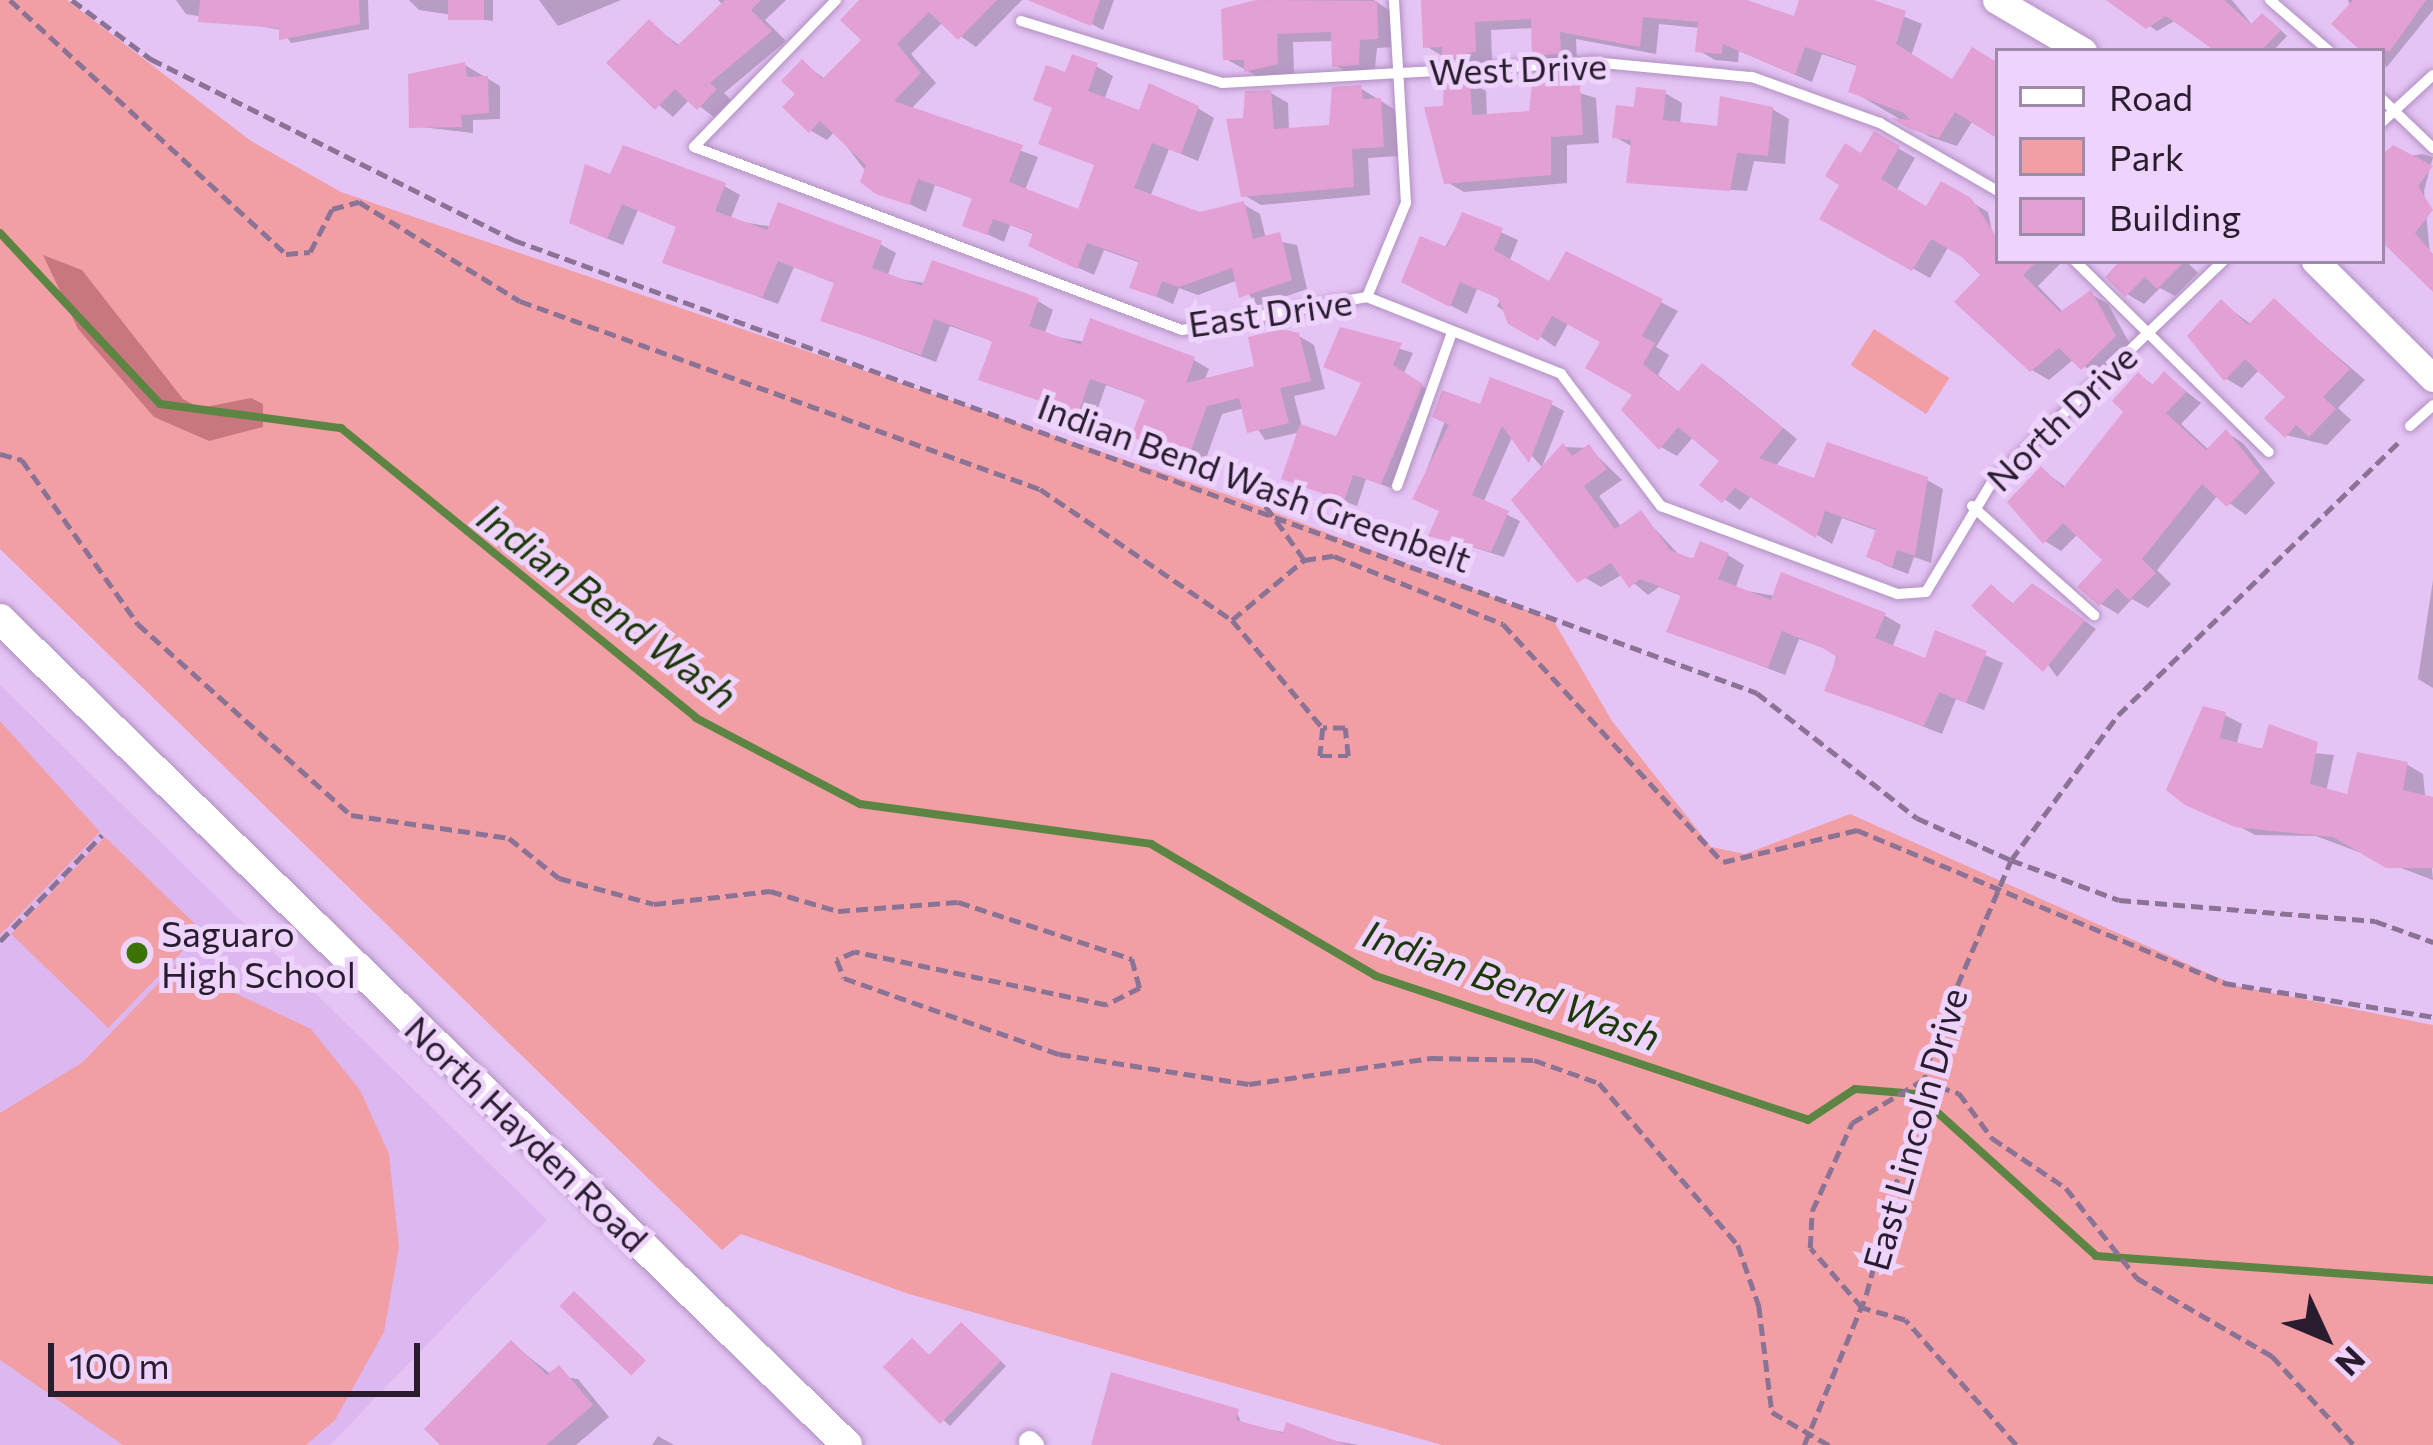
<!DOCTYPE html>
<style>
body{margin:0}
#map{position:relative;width:2433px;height:1445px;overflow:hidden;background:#e5c3f5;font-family:Commissioner,sans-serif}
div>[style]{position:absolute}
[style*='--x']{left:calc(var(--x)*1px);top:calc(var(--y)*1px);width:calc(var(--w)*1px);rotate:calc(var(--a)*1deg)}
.built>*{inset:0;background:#ddb7ef}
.green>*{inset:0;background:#f19fa5;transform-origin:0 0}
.forest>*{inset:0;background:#c9777e}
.shadow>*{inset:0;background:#0003}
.stream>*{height:8px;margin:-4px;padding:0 4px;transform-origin:4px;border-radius:4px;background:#5c8443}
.building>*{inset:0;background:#e3a0d4;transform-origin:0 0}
.path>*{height:4.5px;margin-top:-2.25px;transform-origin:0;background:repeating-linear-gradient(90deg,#8b7396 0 12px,transparent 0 18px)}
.roads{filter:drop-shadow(0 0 3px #b190c0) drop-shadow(0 0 3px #b190c0)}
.service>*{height:10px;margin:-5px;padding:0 5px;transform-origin:5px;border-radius:5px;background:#fff}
.minor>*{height:21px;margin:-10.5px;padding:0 10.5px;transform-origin:10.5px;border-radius:10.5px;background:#fff}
.tertiary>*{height:27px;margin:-13.5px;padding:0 13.5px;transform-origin:13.5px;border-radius:13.5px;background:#fff}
.secondary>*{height:30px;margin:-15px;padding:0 15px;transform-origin:15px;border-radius:15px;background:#fff}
.dots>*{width:33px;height:33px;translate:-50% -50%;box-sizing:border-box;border:6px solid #eed3fc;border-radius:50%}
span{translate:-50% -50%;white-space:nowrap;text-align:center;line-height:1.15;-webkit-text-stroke:10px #eed3fc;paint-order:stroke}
.street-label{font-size:36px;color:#291c2f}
.poi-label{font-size:36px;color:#291c2f}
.left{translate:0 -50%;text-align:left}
.water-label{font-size:39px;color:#1d3808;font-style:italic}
.legend{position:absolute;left:1995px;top:48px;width:390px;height:216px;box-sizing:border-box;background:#eed3fc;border:3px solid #9f8aaa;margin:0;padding:15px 21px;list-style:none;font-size:36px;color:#291c2f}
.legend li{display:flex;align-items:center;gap:24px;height:60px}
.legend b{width:60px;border:3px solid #9f8aaa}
.north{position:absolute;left:2265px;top:1277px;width:120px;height:120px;-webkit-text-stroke:9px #eed3fc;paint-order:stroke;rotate:134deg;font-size:33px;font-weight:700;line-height:48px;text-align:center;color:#291c2f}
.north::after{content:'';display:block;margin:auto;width:42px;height:54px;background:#291c2f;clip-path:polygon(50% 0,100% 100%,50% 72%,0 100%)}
.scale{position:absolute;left:48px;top:1343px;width:372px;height:54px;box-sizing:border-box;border:6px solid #291c2f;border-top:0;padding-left:15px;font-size:36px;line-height:42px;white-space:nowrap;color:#291c2f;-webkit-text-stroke:9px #eed3fc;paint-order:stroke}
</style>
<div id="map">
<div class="built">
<i style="clip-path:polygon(0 685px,547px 1220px,330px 1445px,0 1445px)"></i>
</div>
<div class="green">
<i style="clip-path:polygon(0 0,67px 0,251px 141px,341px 192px,1237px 498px,1553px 620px,1612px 721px,1711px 847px,1745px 854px,1850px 814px,2237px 986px,2433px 1025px,2433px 1445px,1442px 1445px,909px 1294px,741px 1234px,722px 1250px,0 549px)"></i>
<i style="left:1874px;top:329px;width:90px;height:43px;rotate:33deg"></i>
<i style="clip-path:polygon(0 721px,100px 832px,0 935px)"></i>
<i style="left:105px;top:837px;width:135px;height:135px;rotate:44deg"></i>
<i style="clip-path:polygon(176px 965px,311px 1029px,360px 1090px,389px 1154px,399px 1247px,384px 1332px,335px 1420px,306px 1445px,123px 1445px,0 1360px,0 1113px,83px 1062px)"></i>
</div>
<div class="forest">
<i style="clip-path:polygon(43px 255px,82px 270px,183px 399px,200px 408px,251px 398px,263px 404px,263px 427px,209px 441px,154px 417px,78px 329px)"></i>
</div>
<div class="shadow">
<i style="clip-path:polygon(176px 0,368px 0,369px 29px,291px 43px,282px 30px,186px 14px)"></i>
<i style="clip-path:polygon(409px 0,493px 0,493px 21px,419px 10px)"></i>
<i style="clip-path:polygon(539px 0,621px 0,558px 26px)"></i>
<i style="clip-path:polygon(718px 0,786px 0,765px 20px,786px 41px,724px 93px,731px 100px,714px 117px,690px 99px,673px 117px,610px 63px,649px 22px,681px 47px,724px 6px)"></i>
<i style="clip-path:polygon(864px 0,1022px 0,976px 47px,942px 23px,911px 54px,936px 83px,910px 110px,1038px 157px,1025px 190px,1080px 213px,1097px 166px,1042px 142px,1067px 76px,1096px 66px,1113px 76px,1104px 100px,1140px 114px,1181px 98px,1214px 118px,1198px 161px,1169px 149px,1150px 197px,1200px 215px,1243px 204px,1260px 214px,1266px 239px,1297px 245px,1307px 289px,1258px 306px,1238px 280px,1198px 295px,1179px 288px,1173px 304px,1133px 286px,1141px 263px,1104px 250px,1094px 275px,1048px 254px,1036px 235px,1010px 225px,1004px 242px,965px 224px,974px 199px,935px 185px,926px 212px,880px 190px,835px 131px,827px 140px,810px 130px,799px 94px,803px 63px,826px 80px,865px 40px)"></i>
<i style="clip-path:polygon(1046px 0,1114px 0,1103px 30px)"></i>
<i style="clip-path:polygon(1259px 0,1374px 0,1393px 13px,1394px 47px,1377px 48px,1375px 68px,1351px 75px,1335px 65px,1334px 41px,1293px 42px,1294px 73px,1264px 80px,1226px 59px)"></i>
<i style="clip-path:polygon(1424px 0,1745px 0,1796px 20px,1803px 0,1864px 0,1922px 24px,1911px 56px,1954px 82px,1998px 66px,1998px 135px,1973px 120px,1957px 146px,1930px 137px,1852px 91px,1860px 67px,1822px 54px,1812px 82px,1739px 51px,1738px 62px,1715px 60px,1698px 50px,1700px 28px,1659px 24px,1656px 54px,1576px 39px,1577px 62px,1552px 64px,1535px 54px,1534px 28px,1491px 30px,1492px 60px,1462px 68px,1426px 46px)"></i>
<i style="clip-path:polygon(2112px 0,2232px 0,2253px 26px,2271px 21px,2287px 36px,2273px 51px,2215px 51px,2176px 20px,2157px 31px)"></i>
<i style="clip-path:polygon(2348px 0,2433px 0,2433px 10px,2386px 68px,2382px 51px,2365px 51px)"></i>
<i style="clip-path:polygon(465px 65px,500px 86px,500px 119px,473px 120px,473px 133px,412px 126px)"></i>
<i style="clip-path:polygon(1535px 79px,1596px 98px,1599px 143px,1567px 145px,1567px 183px,1464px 192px,1447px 182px,1469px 82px,1486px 91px,1487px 117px,1532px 114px)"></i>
<i style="clip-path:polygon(1360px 88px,1397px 111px,1399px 156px,1368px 158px,1370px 195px,1261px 205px,1244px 195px,1229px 122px,1245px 121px,1271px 93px,1288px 103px,1289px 131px,1332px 128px)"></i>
<i style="clip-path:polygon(1665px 93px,1682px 103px,1680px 125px,1720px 129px,1772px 109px,1789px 119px,1785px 164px,1754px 161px,1747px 191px,1629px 182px,1633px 147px,1615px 137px)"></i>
<i style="clip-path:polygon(1875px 135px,1915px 158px,1896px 191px,1928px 209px,1942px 185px,1988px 212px,1998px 261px,2063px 261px,2038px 286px,2064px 313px,2091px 294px,2108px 304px,2131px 346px,2100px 377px,2074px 359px,2049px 380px,2032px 370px,1985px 275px,1949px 246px,1930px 278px,1823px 218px)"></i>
<i style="clip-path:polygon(2422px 154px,2433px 157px,2424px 191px,2433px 287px,2382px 225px,2382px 161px)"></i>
<i style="clip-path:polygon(612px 178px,724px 186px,740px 195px,730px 220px,880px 244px,896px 253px,887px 277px,1038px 301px,1053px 310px,1044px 335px,1194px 360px,1209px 369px,1204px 381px,1258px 368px,1299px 336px,1314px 345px,1325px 389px,1294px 396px,1302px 427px,1338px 440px,1364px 383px,1341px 330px,1413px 353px,1403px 375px,1434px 393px,1394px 489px,1366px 479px,1357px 506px,1285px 478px,1301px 432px,1265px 440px,1244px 408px,1222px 414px,1204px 464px,1150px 444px,1148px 400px,1106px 385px,1094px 420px,982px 379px,995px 342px,950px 326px,936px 362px,823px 320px,837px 284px,794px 267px,778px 304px,666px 262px,679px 228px,638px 210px,623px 245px,588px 231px)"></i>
<i style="clip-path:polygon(1463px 215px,1518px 240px,1509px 262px,1550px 285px,1568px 255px,1678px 311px,1656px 347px,1669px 355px,1658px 375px,1681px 394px,1703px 367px,1719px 376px,1797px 439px,1775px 467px,1816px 481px,1927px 480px,1943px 489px,1931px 563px,1914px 557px,1908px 574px,1885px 565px,1869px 556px,1878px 531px,1842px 518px,1832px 544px,1752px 495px,1740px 510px,1703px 484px,1723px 460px,1694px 436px,1677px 456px,1661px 447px,1604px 341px,1569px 322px,1555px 347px,1497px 306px,1501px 299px,1477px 289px,1467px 314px,1421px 290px)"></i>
<i style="clip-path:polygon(2124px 261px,2186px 261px,2198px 273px,2175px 296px,2160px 288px,2144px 304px,2127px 294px)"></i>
<i style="clip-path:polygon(2274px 302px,2365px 380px,2338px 408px,2351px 420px,2327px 445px,2286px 435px,2289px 397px,2260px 369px,2242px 388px,2225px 378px,2190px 336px,2222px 303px,2252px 325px)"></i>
<i style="clip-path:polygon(2165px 375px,2201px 403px,2181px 424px,2210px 451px,2227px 433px,2243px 443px,2275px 483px,2246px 515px,2218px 495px,2157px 570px,2171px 584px,2148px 608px,2132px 599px,2118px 614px,2101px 604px,2107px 560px,2079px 533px,2061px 551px,2045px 541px,2042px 470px,2067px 488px,2127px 412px,2139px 376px,2155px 386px)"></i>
<i style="clip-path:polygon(1551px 404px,1564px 411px,1542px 467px,1513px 435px,1483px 503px,1520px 521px,1504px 557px,1431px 534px,1442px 511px,1416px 498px,1445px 421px)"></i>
<i style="clip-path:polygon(1563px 447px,1589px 448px,1622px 480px,1599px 496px,1622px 528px,1641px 514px,1683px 559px,1728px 555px,1744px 565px,1735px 589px,1884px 615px,1901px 625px,1892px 648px,1927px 662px,1937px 634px,2003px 663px,1984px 710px,1956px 699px,1942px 734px,1828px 689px,1837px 653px,1799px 639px,1785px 675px,1670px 631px,1684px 597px,1659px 587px,1648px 595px,1623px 574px,1601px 587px,1584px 577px)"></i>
<i style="clip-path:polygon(2433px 580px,2433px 688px,2418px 679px)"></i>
<i style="clip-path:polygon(1992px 588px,2015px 605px,2045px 593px,2096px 629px,2057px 677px)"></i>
<i style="clip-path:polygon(2225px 715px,2242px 724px,2236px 746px,2334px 755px,2326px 792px,2349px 798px,2406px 764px,2423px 774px,2433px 880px,2316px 836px,2255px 835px,2170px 789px)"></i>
<i style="clip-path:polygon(962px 1325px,1006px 1366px,950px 1426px,887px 1367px,913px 1342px,931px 1357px)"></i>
<i style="clip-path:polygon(511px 1343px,552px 1375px,578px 1379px,609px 1417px,576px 1445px,444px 1445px)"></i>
<i style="clip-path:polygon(1237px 1412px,1242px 1425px,1359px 1445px,1097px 1445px)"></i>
<i style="clip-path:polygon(658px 1436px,674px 1445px,652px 1445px)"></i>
</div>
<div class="stream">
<i style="--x:0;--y:233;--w:234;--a:46.9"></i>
<i style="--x:160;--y:404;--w:183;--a:7.6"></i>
<i style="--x:341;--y:428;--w:458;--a:39.2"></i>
<i style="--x:696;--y:718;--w:185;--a:27.7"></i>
<i style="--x:860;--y:804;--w:294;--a:7.8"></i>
<i style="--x:1151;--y:844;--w:261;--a:30.4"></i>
<i style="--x:1376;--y:976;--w:455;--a:18.4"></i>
<i style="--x:1808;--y:1120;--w:56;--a:-33.4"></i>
<i style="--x:1855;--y:1089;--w:62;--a:4.6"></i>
<i style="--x:1917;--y:1094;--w:241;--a:42.1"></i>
<i style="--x:2096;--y:1256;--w:338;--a:4.1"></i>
</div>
<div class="building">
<i style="clip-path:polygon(200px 0,359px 0,360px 24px,279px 40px,279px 28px,198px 22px)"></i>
<i style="left:448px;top:0;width:36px;height:20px"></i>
<i style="clip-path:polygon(725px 0,761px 0,751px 10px,772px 31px,710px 83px,717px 89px,697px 110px,675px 89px,655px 110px,606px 63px,649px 19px,677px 46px)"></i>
<i style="clip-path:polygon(859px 0,997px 0,958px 40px,929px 12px,897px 44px,921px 73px,894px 101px,1023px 145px,1009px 182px,1078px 209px,1094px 165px,1038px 144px,1052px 108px,1033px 100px,1046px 65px,1065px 72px,1072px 54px,1098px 63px,1088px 91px,1139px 110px,1149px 83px,1199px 106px,1181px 154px,1152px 143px,1134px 188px,1200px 212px,1244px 201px,1253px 239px,1280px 232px,1292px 280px,1239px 298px,1232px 268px,1179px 287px,1162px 281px,1156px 297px,1129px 288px,1139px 261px,1087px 243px,1077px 269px,1028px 246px,1033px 233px,993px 219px,987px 235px,962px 226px,972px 198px,918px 179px,909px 205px,876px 194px,860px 182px,866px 165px,820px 121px,809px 133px,782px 107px,795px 94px,781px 81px,802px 59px,822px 79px,861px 40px,840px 20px)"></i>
<i style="clip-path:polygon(1027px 0,1100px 0,1091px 26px)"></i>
<i style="clip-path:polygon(1256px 0,1377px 1px,1378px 39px,1360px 40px,1359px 65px,1332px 67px,1331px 32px,1277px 34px,1278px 64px,1244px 72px,1244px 60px,1223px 60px,1221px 9px)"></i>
<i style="clip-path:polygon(1421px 0,1747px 0,1794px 16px,1799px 0,1873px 0,1906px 11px,1896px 44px,1952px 79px,1972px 47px,1998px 63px,1998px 139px,1955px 112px,1939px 138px,1910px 129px,1891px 118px,1910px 120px,1904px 113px,1848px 92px,1857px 65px,1805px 47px,1795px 75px,1723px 44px,1722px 54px,1695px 52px,1698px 22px,1643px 17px,1640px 47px,1560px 32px,1561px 54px,1532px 56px,1531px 19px,1475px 22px,1476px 51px,1442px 61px,1442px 47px,1423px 48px)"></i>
<i style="clip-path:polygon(2106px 0,2224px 0,2251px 24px,2262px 13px,2281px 30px,2261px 51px,2215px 51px,2166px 16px,2146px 29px)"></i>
<i style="clip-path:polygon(2353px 0,2426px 0,2390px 51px,2361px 51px,2331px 24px)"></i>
<i style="clip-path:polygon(465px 62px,467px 77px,488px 76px,489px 113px,461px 115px,462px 127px,409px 128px,408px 74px)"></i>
<i style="clip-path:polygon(1561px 74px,1561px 86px,1580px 85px,1583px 135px,1551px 137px,1551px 175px,1444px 184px,1424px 107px,1443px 106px,1444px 80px,1470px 79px,1472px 115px,1529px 111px,1533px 75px)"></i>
<i style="clip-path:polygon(1361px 85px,1363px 99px,1381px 98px,1384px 147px,1352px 149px,1354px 187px,1241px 197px,1226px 119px,1243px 118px,1245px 91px,1271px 90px,1274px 129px,1329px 125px,1332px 87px)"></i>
<i style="clip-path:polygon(1636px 87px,1666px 90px,1663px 120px,1717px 126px,1720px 96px,1773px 107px,1768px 156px,1737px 153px,1730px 191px,1626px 183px,1631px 140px,1612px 138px,1616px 105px,1634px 107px)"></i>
<i style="clip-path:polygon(1874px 131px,1900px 146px,1881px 179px,1926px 206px,1941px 181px,1971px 198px,1998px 239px,1998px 261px,2037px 261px,2023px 275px,2060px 312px,2091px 290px,2116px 336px,2081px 370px,2059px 348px,2030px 372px,1954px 302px,1980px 275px,1962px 257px,1931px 239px,1912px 271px,1819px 219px,1839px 185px,1825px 176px,1845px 143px,1861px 153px)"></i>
<i style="clip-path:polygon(623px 145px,726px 183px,715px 211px,767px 230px,778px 202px,882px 241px,872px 268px,922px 286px,932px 260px,1039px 298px,1029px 326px,1081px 345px,1090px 318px,1195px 357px,1186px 383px,1254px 366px,1248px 337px,1282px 329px,1299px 333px,1311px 381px,1280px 388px,1289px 423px,1247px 433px,1239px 398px,1207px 406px,1188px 458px,1131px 437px,1145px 400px,1131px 393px,1090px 379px,1078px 414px,978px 380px,992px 342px,975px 334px,934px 319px,921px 355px,820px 321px,834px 283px,778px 261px,762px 298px,662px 263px,676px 227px,622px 204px,607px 239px,569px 223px,585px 164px,610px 174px)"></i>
<i style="clip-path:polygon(2393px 145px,2433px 166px,2418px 186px,2433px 210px,2415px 233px,2433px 254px,2433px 292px,2382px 242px,2382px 155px)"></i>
<i style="clip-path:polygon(1462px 212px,1503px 228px,1494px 250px,1549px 281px,1566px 251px,1663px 299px,1642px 336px,1655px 343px,1643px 364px,1678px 392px,1702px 363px,1737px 391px,1783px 428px,1759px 458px,1814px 478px,1827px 442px,1928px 477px,1915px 556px,1897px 550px,1892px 567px,1866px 557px,1876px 529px,1825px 511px,1816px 538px,1735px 488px,1722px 503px,1699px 485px,1719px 461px,1678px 427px,1659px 450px,1621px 410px,1632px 395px,1585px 368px,1600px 342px,1552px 316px,1538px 341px,1508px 324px,1498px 298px,1460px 282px,1450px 307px,1401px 282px,1420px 236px,1447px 247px)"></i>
<i style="clip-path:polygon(2120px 261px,2185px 261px,2157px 289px,2145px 277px,2125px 297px,2105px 277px)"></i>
<i style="clip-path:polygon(2274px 298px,2350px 369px,2323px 397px,2336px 409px,2309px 437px,2296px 425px,2285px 438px,2264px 418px,2285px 397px,2245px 359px,2224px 381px,2187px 336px,2221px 299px,2248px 325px)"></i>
<i style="clip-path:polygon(1340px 327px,1402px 343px,1393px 365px,1423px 384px,1381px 484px,1353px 475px,1344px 501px,1281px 479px,1300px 424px,1336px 436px,1361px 383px,1323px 367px)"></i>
<i style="clip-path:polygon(2164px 371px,2186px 392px,2166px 413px,2206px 450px,2226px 429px,2260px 472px,2227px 507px,2202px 484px,2142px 559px,2156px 573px,2129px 600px,2117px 588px,2099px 606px,2077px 587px,2102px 560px,2063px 523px,2043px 544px,2007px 502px,2041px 466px,2063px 488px,2123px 412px,2112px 401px,2138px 372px,2152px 385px)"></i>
<i style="clip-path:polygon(1490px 377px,1553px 401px,1529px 463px,1502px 426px,1472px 495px,1509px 511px,1491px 552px,1428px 536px,1439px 511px,1412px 499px,1449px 425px,1432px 417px,1442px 390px,1480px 404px)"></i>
<i style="clip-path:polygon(1563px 443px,1572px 456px,1589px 444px,1607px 469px,1584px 486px,1615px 529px,1641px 510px,1670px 550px,1693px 559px,1700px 541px,1729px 553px,1718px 579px,1771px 600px,1781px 572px,1886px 613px,1875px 638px,1925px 658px,1935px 630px,1987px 651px,1966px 703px,1939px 692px,1924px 726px,1824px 691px,1837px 657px,1821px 647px,1782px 631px,1768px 668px,1666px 632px,1681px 595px,1640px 579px,1629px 588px,1611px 563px,1577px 583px,1511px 500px)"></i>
<i style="clip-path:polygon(2032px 583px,2085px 620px,2043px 672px,1971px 606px,1991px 584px,2012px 604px)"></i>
<i style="clip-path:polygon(2203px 706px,2226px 712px,2220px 738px,2262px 749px,2269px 724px,2318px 742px,2310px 784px,2347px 794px,2357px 752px,2408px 762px,2403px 790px,2433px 797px,2433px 868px,2386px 868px,2333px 837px,2235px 827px,2185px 805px,2166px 790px)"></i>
<i style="left:574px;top:1291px;width:100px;height:21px;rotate:44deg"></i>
<i style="clip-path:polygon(961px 1322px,1001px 1361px,940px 1424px,883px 1367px,912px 1338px,929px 1355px)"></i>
<i style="clip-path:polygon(511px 1340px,547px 1375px,559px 1365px,593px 1405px,546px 1445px,440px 1445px,424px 1429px)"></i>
<i style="clip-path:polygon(1111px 1372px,1239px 1409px,1236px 1420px,1283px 1433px,1286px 1422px,1347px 1445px,1091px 1445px)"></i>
</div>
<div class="path">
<i style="--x:10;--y:0;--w:375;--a:42.6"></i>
<i style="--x:286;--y:254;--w:24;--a:-5"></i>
<i style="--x:310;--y:252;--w:48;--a:-62.9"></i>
<i style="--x:332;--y:209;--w:28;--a:-15"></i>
<i style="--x:359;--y:202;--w:189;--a:31.6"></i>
<i style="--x:520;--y:301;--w:553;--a:19.88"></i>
<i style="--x:1040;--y:489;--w:232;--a:34.3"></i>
<i style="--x:1232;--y:620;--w:94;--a:-39.8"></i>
<i style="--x:1304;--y:560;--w:72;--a:-125.9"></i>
<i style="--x:72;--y:0;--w:99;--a:36.8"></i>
<i style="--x:151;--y:59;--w:406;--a:26.5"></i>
<i style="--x:514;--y:240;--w:1323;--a:20.02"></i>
<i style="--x:1757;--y:693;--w:203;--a:38"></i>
<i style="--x:1917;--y:818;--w:103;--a:24.1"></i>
<i style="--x:2011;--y:860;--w:115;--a:20.3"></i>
<i style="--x:2119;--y:900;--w:257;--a:4.7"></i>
<i style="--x:2375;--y:921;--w:62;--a:19.9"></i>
<i style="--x:0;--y:454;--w:23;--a:15"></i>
<i style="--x:22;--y:460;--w:201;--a:54.7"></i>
<i style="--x:138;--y:624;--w:286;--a:41.9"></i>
<i style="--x:351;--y:815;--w:160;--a:8.3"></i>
<i style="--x:509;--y:838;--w:64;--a:38.7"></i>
<i style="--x:559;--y:878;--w:98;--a:15.3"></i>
<i style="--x:654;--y:904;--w:117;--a:-6.4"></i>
<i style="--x:770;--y:891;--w:71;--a:16.4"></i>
<i style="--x:838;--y:911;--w:120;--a:-4.3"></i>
<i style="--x:958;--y:902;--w:183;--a:18.1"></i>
<i style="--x:1132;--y:959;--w:30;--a:75"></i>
<i style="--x:1140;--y:988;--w:38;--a:153"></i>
<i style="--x:1106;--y:1005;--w:257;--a:-168.1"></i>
<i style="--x:855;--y:952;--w:20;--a:156"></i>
<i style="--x:837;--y:960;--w:19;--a:69"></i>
<i style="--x:844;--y:978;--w:228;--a:19.5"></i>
<i style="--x:1059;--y:1054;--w:192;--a:9"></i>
<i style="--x:1249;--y:1084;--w:184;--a:-8.1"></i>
<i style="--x:1431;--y:1058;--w:103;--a:1.1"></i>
<i style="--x:1534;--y:1060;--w:69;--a:19.5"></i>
<i style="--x:1599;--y:1083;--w:213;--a:49.4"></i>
<i style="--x:1738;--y:1245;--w:65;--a:71"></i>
<i style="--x:1759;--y:1306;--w:107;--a:83"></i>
<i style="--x:1772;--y:1412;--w:66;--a:30.1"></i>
<i style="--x:1304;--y:560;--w:30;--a:-8"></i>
<i style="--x:1334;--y:556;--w:182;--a:21.9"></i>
<i style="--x:1503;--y:624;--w:324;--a:47.3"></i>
<i style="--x:1723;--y:862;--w:138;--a:-13.4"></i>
<i style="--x:1857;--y:830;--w:398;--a:22.6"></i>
<i style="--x:2224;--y:983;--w:212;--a:9.2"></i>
<i style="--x:1232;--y:620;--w:141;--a:49.9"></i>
<i style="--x:1323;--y:728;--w:28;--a:96"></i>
<i style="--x:1320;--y:756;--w:28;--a:0"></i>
<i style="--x:1348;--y:756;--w:28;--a:-96"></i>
<i style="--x:1345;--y:728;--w:22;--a:180"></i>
<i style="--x:0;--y:941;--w:147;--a:-46.1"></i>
<i style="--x:1804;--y:1445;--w:162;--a:-67.5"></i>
<i style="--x:1866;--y:1295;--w:269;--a:-74.9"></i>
<i style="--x:1936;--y:1035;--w:190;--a:-66.8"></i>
<i style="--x:2011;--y:860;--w:180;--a:-53.6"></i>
<i style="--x:2118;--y:715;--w:393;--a:-44.2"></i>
<i style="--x:2016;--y:1445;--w:167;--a:-131.6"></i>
<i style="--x:1905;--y:1320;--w:45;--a:-164.4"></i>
<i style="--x:1862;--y:1308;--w:79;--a:-130.9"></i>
<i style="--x:1810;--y:1248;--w:37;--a:-87"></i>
<i style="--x:1812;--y:1211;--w:97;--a:-65.6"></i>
<i style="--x:1852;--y:1123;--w:81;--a:-31.3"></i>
<i style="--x:1921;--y:1081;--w:40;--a:18"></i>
<i style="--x:1959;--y:1093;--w:56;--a:53.7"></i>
<i style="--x:1992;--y:1138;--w:89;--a:34"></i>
<i style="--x:2066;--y:1188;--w:115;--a:51.7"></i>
<i style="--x:2137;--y:1278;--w:156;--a:30"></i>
<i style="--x:2272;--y:1356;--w:121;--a:47.3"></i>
</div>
<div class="roads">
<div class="service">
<i style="--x:836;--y:0;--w:204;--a:134"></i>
<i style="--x:694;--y:147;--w:521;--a:20.56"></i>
<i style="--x:1182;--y:330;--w:188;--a:-10.1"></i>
<i style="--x:1367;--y:297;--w:209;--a:21.6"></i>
<i style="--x:1561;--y:374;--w:166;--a:52.9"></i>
<i style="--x:1661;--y:506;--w:253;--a:20.4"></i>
<i style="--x:1898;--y:594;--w:28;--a:-4"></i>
<i style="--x:1926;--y:592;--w:128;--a:-59"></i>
<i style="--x:1992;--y:482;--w:320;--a:-43.7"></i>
<i style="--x:2270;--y:0;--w:78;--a:40.8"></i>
<i style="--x:1021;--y:21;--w:210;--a:17.1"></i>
<i style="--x:1222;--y:83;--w:371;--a:-3.2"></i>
<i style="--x:1592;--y:62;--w:161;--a:5.4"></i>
<i style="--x:1752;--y:77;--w:136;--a:19.8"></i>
<i style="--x:1880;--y:123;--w:136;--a:30"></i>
<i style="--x:2382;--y:99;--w:71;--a:43.9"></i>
<i style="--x:2382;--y:122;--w:69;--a:-42.7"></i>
<i style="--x:2075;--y:261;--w:272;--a:44.6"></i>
<i style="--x:1367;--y:297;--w:102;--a:-67.5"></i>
<i style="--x:1406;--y:203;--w:203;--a:-93.4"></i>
<i style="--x:2410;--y:426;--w:31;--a:-42"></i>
<i style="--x:1397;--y:486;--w:164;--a:-70.3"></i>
<i style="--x:1972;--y:506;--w:164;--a:41.8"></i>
</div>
<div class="minor">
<i style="--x:1029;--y:1441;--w:6;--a:45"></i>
</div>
<div class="tertiary">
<i style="--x:1996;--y:0;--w:101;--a:30.4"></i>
<i style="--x:2315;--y:261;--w:166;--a:44.8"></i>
</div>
<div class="secondary">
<i style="--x:0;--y:619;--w:1183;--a:44.28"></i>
</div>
</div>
<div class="dots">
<i style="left:137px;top:953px;background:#3b7403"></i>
</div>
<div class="street-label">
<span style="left:1518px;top:68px;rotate:-2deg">West Drive</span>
<span style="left:1270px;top:312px;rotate:-8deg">East Drive</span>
<span style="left:2061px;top:417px;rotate:-44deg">North Drive</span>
<span style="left:1255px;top:482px;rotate:20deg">Indian Bend Wash Greenbelt</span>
<span style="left:1914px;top:1129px;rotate:-74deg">East Lincoln Drive</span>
<span style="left:527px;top:1133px;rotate:44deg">North Hayden Road</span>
</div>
<div class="poi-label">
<span class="left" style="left:161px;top:953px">Saguaro<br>High School</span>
</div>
<div class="water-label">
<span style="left:608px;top:605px;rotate:37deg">Indian Bend Wash</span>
<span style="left:1512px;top:984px;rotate:20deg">Indian Bend Wash</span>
</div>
<ul class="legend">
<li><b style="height:15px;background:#fff"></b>Road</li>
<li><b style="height:33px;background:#f19fa5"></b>Park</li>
<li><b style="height:33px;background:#e3a0d4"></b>Building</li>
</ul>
<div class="north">N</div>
<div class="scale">100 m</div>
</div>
